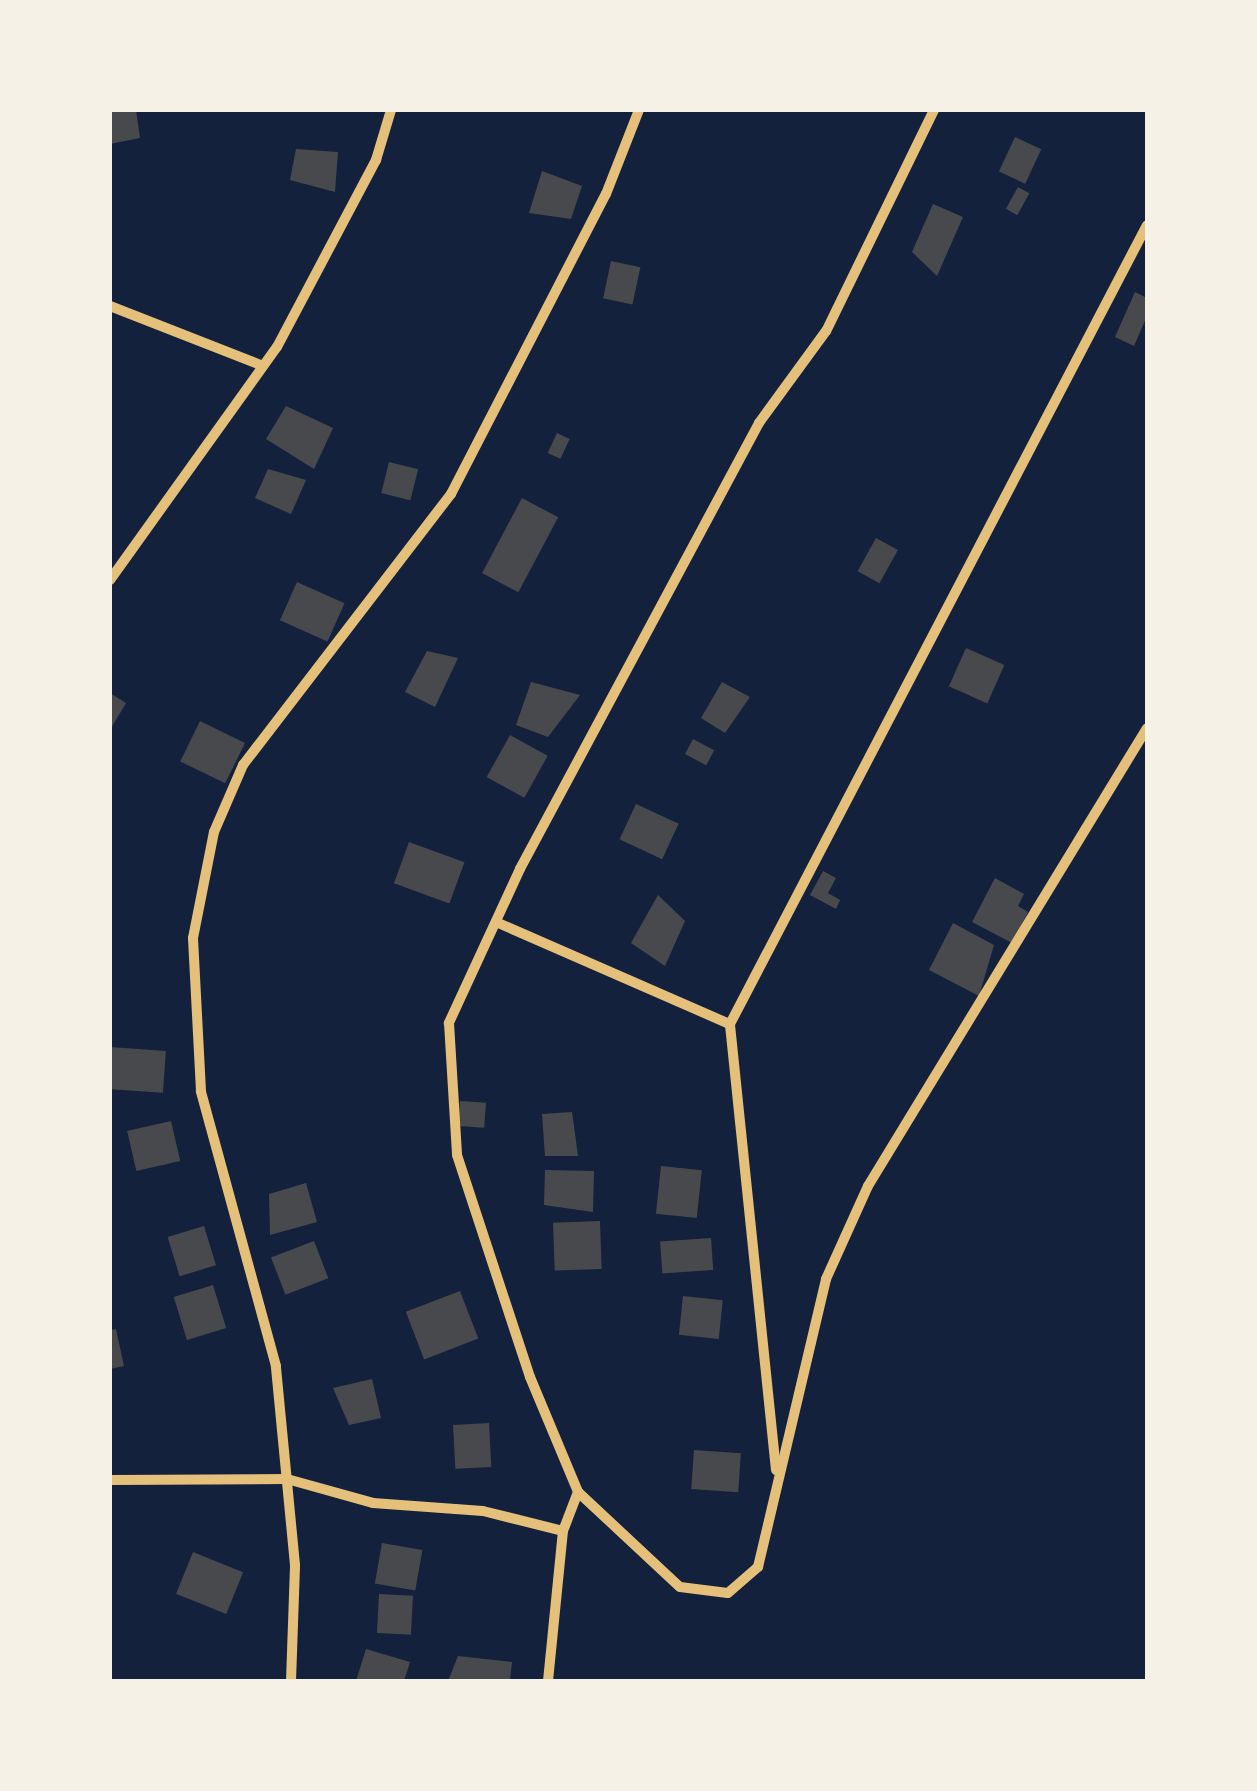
<!DOCTYPE html>
<style>
body{margin:0}
#map{position:relative;width:1257px;height:1791px;overflow:hidden;background:#14213d;font-family:"Sofia Sans Condensed",sans-serif}
div>[style]{position:absolute}
[style*='--x']{left:calc(var(--x)*1px);top:calc(var(--y)*1px);width:calc(var(--w)*1px);rotate:calc(var(--a)*1deg)}
.building>*{inset:0;background:#48494c;transform-origin:0 0}
.minor>*{height:10px;margin:-5px;padding:0 5px;transform-origin:5px;border-radius:5px;background:#e5c07b}
span{translate:-50% -50%;white-space:nowrap;text-align:center;line-height:1.15;-webkit-text-stroke:10px #f6f1e7;paint-order:stroke}
.frame{position:absolute;inset:0;border:112px solid #f6f1e7;pointer-events:none}
</style>
<div id="map">
<div class="building">
<i style="clip-path:polygon(110px 110px,136px 110px,140px 138px,110px 144px)"></i>
<i style="left:1015px;top:137px;width:29px;height:38px;rotate:25deg"></i>
<i style="clip-path:polygon(296px 149px,338px 152px,335px 192px,290px 180px)"></i>
<i style="clip-path:polygon(542px 171px,582px 186px,571px 219px,529px 213px)"></i>
<i style="left:1018px;top:187px;width:13px;height:25px;rotate:29deg"></i>
<i style="clip-path:polygon(933px 204px,963px 217px,937px 276px,912px 252px)"></i>
<i style="left:611px;top:261px;width:30px;height:38px;rotate:12deg"></i>
<i style="clip-path:polygon(1135px 292px,1147px 298px,1147px 316px,1134px 346px,1115px 337px)"></i>
<i style="clip-path:polygon(286px 406px,333px 428px,314px 469px,266px 439px)"></i>
<i style="left:557px;top:433px;width:14px;height:22px;rotate:25deg"></i>
<i style="left:389px;top:462px;width:30px;height:32px;rotate:14deg"></i>
<i style="clip-path:polygon(268px 469px,306px 480px,291px 514px,255px 498px)"></i>
<i style="left:522px;top:498px;width:41px;height:85px;rotate:28deg"></i>
<i style="left:876px;top:538px;width:25px;height:38px;rotate:29deg"></i>
<i style="left:297px;top:582px;width:52px;height:42px;rotate:24deg"></i>
<i style="left:966px;top:648px;width:42px;height:42px;rotate:24deg"></i>
<i style="clip-path:polygon(427px 651px,458px 658px,435px 707px,405px 692px)"></i>
<i style="clip-path:polygon(531px 682px,580px 695px,548px 737px,516px 725px)"></i>
<i style="clip-path:polygon(722px 682px,750px 697px,725px 733px,701px 718px)"></i>
<i style="clip-path:polygon(110px 693px,126px 703px,110px 730px)"></i>
<i style="left:200px;top:721px;width:50px;height:45px;rotate:26deg"></i>
<i style="left:510px;top:735px;width:43px;height:48px;rotate:29deg"></i>
<i style="left:693px;top:739px;width:24px;height:17px;rotate:28deg"></i>
<i style="left:636px;top:804px;width:47px;height:39px;rotate:25deg"></i>
<i style="left:409px;top:842px;width:59px;height:44px;rotate:20deg"></i>
<i style="clip-path:polygon(823px 871px,836px 878px,828px 893px,840px 900px,836px 909px,810px 895px)"></i>
<i style="clip-path:polygon(995px 878px,1024px 894px,1018px 906px,1028px 912px,1012px 943px,972px 922px)"></i>
<i style="clip-path:polygon(658px 895px,685px 921px,665px 966px,631px 943px)"></i>
<i style="clip-path:polygon(953px 923px,994px 945px,979px 996px,929px 970px)"></i>
<i style="left:110px;top:1047px;width:56px;height:42px;rotate:4deg"></i>
<i style="left:460px;top:1101px;width:26px;height:25px;rotate:4deg"></i>
<i style="clip-path:polygon(572px 1112px,578px 1156px,545px 1156px,542px 1114px)"></i>
<i style="left:171px;top:1121px;width:41px;height:45px;rotate:77deg"></i>
<i style="left:661px;top:1166px;width:41px;height:48px;rotate:6deg"></i>
<i style="clip-path:polygon(545px 1170px,594px 1171px,593px 1212px,544px 1205px)"></i>
<i style="clip-path:polygon(306px 1183px,317px 1222px,270px 1235px,269px 1194px)"></i>
<i style="left:600px;top:1221px;width:48px;height:47px;rotate:88deg"></i>
<i style="left:204px;top:1226px;width:41px;height:38px;rotate:73deg"></i>
<i style="left:711px;top:1238px;width:32px;height:51px;rotate:86deg"></i>
<i style="left:314px;top:1241px;width:40px;height:46px;rotate:69deg"></i>
<i style="left:213px;top:1285px;width:45px;height:41px;rotate:73deg"></i>
<i style="left:460px;top:1291px;width:51px;height:58px;rotate:69deg"></i>
<i style="left:683px;top:1296px;width:40px;height:39px;rotate:6deg"></i>
<i style="clip-path:polygon(116px 1329px,124px 1366px,110px 1369px,110px 1330px)"></i>
<i style="clip-path:polygon(372px 1379px,381px 1418px,349px 1425px,333px 1388px)"></i>
<i style="left:489px;top:1423px;width:44px;height:36px;rotate:87deg"></i>
<i style="left:694px;top:1450px;width:47px;height:39px;rotate:4deg"></i>
<i style="left:382px;top:1543px;width:41px;height:41px;rotate:10deg"></i>
<i style="left:193px;top:1552px;width:54px;height:45px;rotate:22deg"></i>
<i style="left:379px;top:1594px;width:34px;height:39px;rotate:3deg"></i>
<i style="clip-path:polygon(366px 1649px,410px 1662px,404px 1681px,356px 1681px)"></i>
<i style="clip-path:polygon(458px 1656px,512px 1662px,510px 1681px,448px 1681px)"></i>
</div>
<div class="minor">
<i style="--x:934;--y:110;--w:246;--a:116"></i>
<i style="--x:826;--y:331;--w:114;--a:126.1"></i>
<i style="--x:759;--y:423;--w:506;--a:118.19"></i>
<i style="--x:520;--y:869;--w:170;--a:114.8"></i>
<i style="--x:449;--y:1023;--w:132;--a:86.5"></i>
<i style="--x:457;--y:1155;--w:234;--a:71.8"></i>
<i style="--x:530;--y:1377;--w:125;--a:67.3"></i>
<i style="--x:578;--y:1492;--w:139;--a:43"></i>
<i style="--x:680;--y:1587;--w:48;--a:7.1"></i>
<i style="--x:728;--y:1593;--w:40;--a:-41"></i>
<i style="--x:758;--y:1567;--w:296;--a:-76.7"></i>
<i style="--x:826;--y:1279;--w:102;--a:-65.7"></i>
<i style="--x:868;--y:1186;--w:536;--a:-58.65"></i>
<i style="--x:110;--y:306;--w:164;--a:21.4"></i>
<i style="--x:110;--y:580;--w:287;--a:-54.4"></i>
<i style="--x:277;--y:347;--w:212;--a:-62.1"></i>
<i style="--x:376;--y:160;--w:52;--a:-73.3"></i>
<i style="--x:496;--y:922;--w:255;--a:23.6"></i>
<i style="--x:776;--y:1470;--w:448;--a:-95.9"></i>
<i style="--x:730;--y:1024;--w:901;--a:-62.44"></i>
<i style="--x:110;--y:1480;--w:177;--a:-0.3"></i>
<i style="--x:287;--y:1479;--w:89;--a:15.6"></i>
<i style="--x:373;--y:1503;--w:110;--a:4.2"></i>
<i style="--x:483;--y:1511;--w:82;--a:14"></i>
<i style="--x:291;--y:1681;--w:116;--a:-88"></i>
<i style="--x:295;--y:1565;--w:200;--a:-95.5"></i>
<i style="--x:276;--y:1366;--w:285;--a:-105.3"></i>
<i style="--x:201;--y:1091;--w:153;--a:-93"></i>
<i style="--x:193;--y:938;--w:108;--a:-78.8"></i>
<i style="--x:214;--y:832;--w:73;--a:-66.6"></i>
<i style="--x:243;--y:765;--w:342;--a:-52.5"></i>
<i style="--x:451;--y:494;--w:338;--a:-62.7"></i>
<i style="--x:606;--y:194;--w:90;--a:-68.6"></i>
<i style="--x:548;--y:1681;--w:151;--a:-84.3"></i>
<i style="--x:563;--y:1531;--w:42;--a:-69"></i>
</div>
<div class="frame"></div>
</div>
